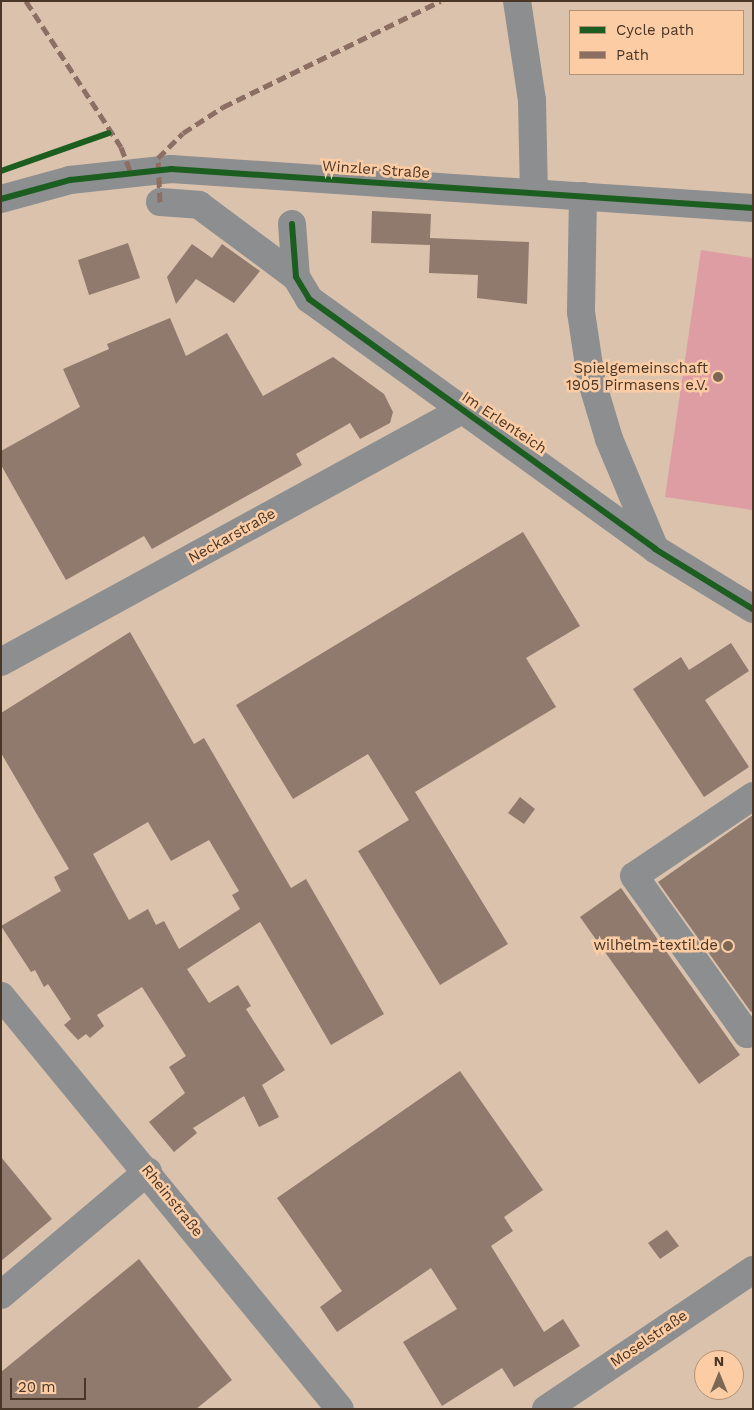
<!DOCTYPE html>
<meta charset="utf-8">
<style>
body{margin:0}
#map{position:relative;width:754px;height:1410px;overflow:hidden;background:#dbc2ad;font-family:"Work Sans",sans-serif}
div>[style]{position:absolute}
[style*='--x']{left:calc(var(--x)*1px);top:calc(var(--y)*1px);width:calc(var(--w)*1px);rotate:calc(var(--a)*1deg)}
.green>*{inset:0;background:#de9ca3}
.building>*{inset:0;background:#8f7a6d}
.minor>*{height:28px;margin:-14px;padding:0 14px;transform-origin:14px;border-radius:14px;background:#8c8e8f}
.quiet>*{height:5px;margin-top:-2.5px;transform-origin:0;background:repeating-linear-gradient(90deg,#8d6e63 0 10px,transparent 0 15px)}
.cycleway>*{height:6px;margin:-3px;padding:0 3px;transform-origin:3px;border-radius:3px;background:#1b5e20}
.dots>*{width:14px;height:14px;translate:-50% -50%;box-sizing:border-box;border:2px solid #fccda5;border-radius:50%}
span{translate:-50% -50%;white-space:nowrap;text-align:center;line-height:1.15;-webkit-text-stroke:5px #fccda5;paint-order:stroke}
.street-label{font-size:15px;color:#493626}
.poi-label{font-size:15px;color:#493626}
.right{translate:-100% -50%;text-align:right}
.frame{position:absolute;inset:0;border:2px solid #493626;pointer-events:none}
.legend{position:absolute;left:569px;top:10px;width:175px;height:65px;box-sizing:border-box;background:#fccda5;border:1px solid #b49172;margin:0;padding:6px 9px;list-style:none;font-size:15px;color:#493626}
.legend li{display:flex;align-items:center;gap:10px;height:25px}
.legend b{width:25px;border:1px solid #b49172}
.north{position:absolute;left:694px;top:1350px;width:50px;height:50px;box-sizing:border-box;background:#fccda5;border:1px solid #b49172;border-radius:50%;rotate:0deg;font-size:14px;font-weight:700;line-height:20px;text-align:center;color:#493626}
.north::after{content:'';display:block;margin:auto;width:18px;height:22px;background:#7c6755;clip-path:polygon(50% 0,100% 100%,50% 72%,0 100%)}
.scale{position:absolute;left:10px;top:1378px;width:76px;height:22px;box-sizing:border-box;border:2px solid #493626;border-top:0;padding-left:6px;font-size:15px;line-height:18px;white-space:nowrap;color:#493626;-webkit-text-stroke:4px #fccda5;paint-order:stroke}
</style>
<div id="map">
<div class="green">
<div style="clip-path:polygon(701px 250px,753px 258px,753px 510px,665px 497px)"></div>
</div>
<div class="building">
<div style="clip-path:polygon(372px 211px,431px 214px,430px 238px,529px 242px,527px 304px,477px 298px,478px 275px,429px 273px,430px 245px,371px 243px)"></div>
<div style="clip-path:polygon(128px 243px,140px 278px,89px 295px,78px 260px)"></div>
<div style="clip-path:polygon(192px 244px,212px 258px,222px 244px,260px 271px,234px 303px,196px 279px,176px 304px,167px 277px)"></div>
<div style="clip-path:polygon(170px 318px,186px 356px,227px 333px,263px 396px,333px 357px,384px 394px,393px 412px,390px 423px,360px 439px,350px 423px,296px 454px,302px 465px,152px 549px,144px 536px,66px 580px,1px 465px,1px 451px,80px 407px,63px 369px,109px 349px,107px 344px)"></div>
<div style="clip-path:polygon(523px 532px,580px 626px,526px 658px,556px 707px,415px 792px,508px 944px,440px 985px,358px 851px,409px 820px,368px 754px,293px 799px,236px 705px)"></div>
<div style="clip-path:polygon(evenodd,130px 632px,194px 744px,204px 738px,291px 888px,306px 879px,384px 1014px,331px 1045px,260px 922px,187px 969px,209px 1003px,238px 985px,251px 1006px,246px 1009px,285px 1070px,262px 1085px,279px 1117px,259px 1127px,244px 1096px,193px 1128px,197px 1133px,174px 1152px,149px 1122px,185px 1093px,169px 1067px,186px 1056px,142px 987px,97px 1015px,104px 1026px,90px 1038px,86px 1034px,78px 1040px,64px 1025px,71px 1019px,48px 984px,44px 987px,35px 970px,31px 972px,1px 926px,61px 891px,54px 877px,69px 869px,1px 753px,1px 713px,130px 632px,148px 822px,171px 861px,209px 840px,239px 891px,232px 895px,240px 909px,179px 949px,164px 921px,156px 925px,148px 909px,129px 920px,93px 854px,148px 822px)"></div>
<div style="clip-path:polygon(731px 643px,749px 671px,705px 700px,749px 767px,704px 797px,633px 689px,681px 657px,689px 670px)"></div>
<div style="clip-path:polygon(520px 797px,535px 809px,524px 824px,508px 813px)"></div>
<div style="clip-path:polygon(753px 815px,753px 1011px,751px 1012px,658px 882px)"></div>
<div style="clip-path:polygon(621px 888px,740px 1055px,699px 1084px,580px 917px)"></div>
<div style="clip-path:polygon(460px 1071px,543px 1190px,504px 1217px,513px 1231px,491px 1246px,544px 1332px,563px 1319px,580px 1346px,514px 1387px,502px 1368px,442px 1406px,403px 1342px,457px 1309px,431px 1268px,337px 1332px,320px 1307px,342px 1291px,277px 1198px)"></div>
<div style="clip-path:polygon(1px 1157px,52px 1219px,1px 1261px)"></div>
<div style="clip-path:polygon(667px 1230px,679px 1246px,660px 1259px,648px 1243px)"></div>
<div style="clip-path:polygon(139px 1259px,232px 1380px,196px 1409px,1px 1409px,1px 1372px)"></div>
</div>
<div class="minor">
<div style="--x:517;--y:1;--w:100;--a:81.4"></div>
<div style="--x:532;--y:100;--w:93;--a:88.8"></div>
<div style="--x:583;--y:196;--w:116;--a:91"></div>
<div style="--x:581;--y:312;--w:68;--a:81.5"></div>
<div style="--x:591;--y:379;--w:63;--a:73.3"></div>
<div style="--x:609;--y:439;--w:119;--a:67.3"></div>
<div style="--x:1;--y:199;--w:72;--a:-15.4"></div>
<div style="--x:70;--y:180;--w:102;--a:-6.2"></div>
<div style="--x:171;--y:169;--w:583;--a:3.83"></div>
<div style="--x:160;--y:202;--w:39;--a:4"></div>
<div style="--x:199;--y:205;--w:121;--a:36.6"></div>
<div style="--x:292;--y:224;--w:53;--a:85.7"></div>
<div style="--x:296;--y:277;--w:26;--a:59"></div>
<div style="--x:309;--y:299;--w:427;--a:35.8"></div>
<div style="--x:655;--y:549;--w:115;--a:31.5"></div>
<div style="--x:1;--y:662;--w:525;--a:-28.66"></div>
<div style="--x:753;--y:796;--w:143;--a:146.1"></div>
<div style="--x:634;--y:876;--w:194;--a:54.4"></div>
<div style="--x:747;--y:1034;--w:7;--a:-34"></div>
<div style="--x:1;--y:996;--w:534;--a:50.62"></div>
<div style="--x:1;--y:1295;--w:192;--a:-40.1"></div>
<div style="--x:546;--y:1409;--w:249;--a:-33.9"></div>
</div>
<div class="quiet">
<div style="--x:26;--y:1;--w:174;--a:56.9"></div>
<div style="--x:121;--y:147;--w:26;--a:69"></div>
<div style="--x:160;--y:202;--w:44;--a:-92.6"></div>
<div style="--x:158;--y:158;--w:35;--a:-45"></div>
<div style="--x:183;--y:133;--w:48;--a:-33"></div>
<div style="--x:223;--y:107;--w:242;--a:-26"></div>
</div>
<div class="cycleway">
<div style="--x:1;--y:171;--w:114;--a:-19.4"></div>
<div style="--x:1;--y:199;--w:72;--a:-15.4"></div>
<div style="--x:70;--y:180;--w:102;--a:-6.2"></div>
<div style="--x:171;--y:169;--w:583;--a:3.83"></div>
<div style="--x:292;--y:224;--w:53;--a:85.7"></div>
<div style="--x:296;--y:277;--w:26;--a:59"></div>
<div style="--x:309;--y:299;--w:427;--a:35.8"></div>
<div style="--x:655;--y:549;--w:115;--a:31.5"></div>
</div>
<div class="dots">
<div style="left:718px;top:377px;background:#7c6755"></div>
<div style="left:728px;top:946px;background:#7c6755"></div>
</div>
<div class="street-label">
<span style="left:376px;top:170px;rotate:4deg">Winzler Straße</span>
<span style="left:504px;top:423px;rotate:34deg">Im Erlenteich</span>
<span style="left:232px;top:536px;rotate:-29deg">Neckarstraße</span>
<span style="left:172px;top:1201px;rotate:51deg">Rheinstraße</span>
<span style="left:649px;top:1339px;rotate:-34deg">Moselstraße</span>
</div>
<div class="poi-label">
<span class="right" style="left:708px;top:377px">Spielgemeinschaft<br>1905 Pirmasens e.V.</span>
<span class="right" style="left:718px;top:946px">wilhelm-textil.de</span>
</div>
<div class="frame"></div>
<ul class="legend">
<li><b style="height:6px;background:#1b5e20"></b>Cycle path</li>
<li><b style="height:6px;background:#8d6e63"></b>Path</li>
</ul>
<div class="north">N</div>
<div class="scale">20 m</div>
</div>
